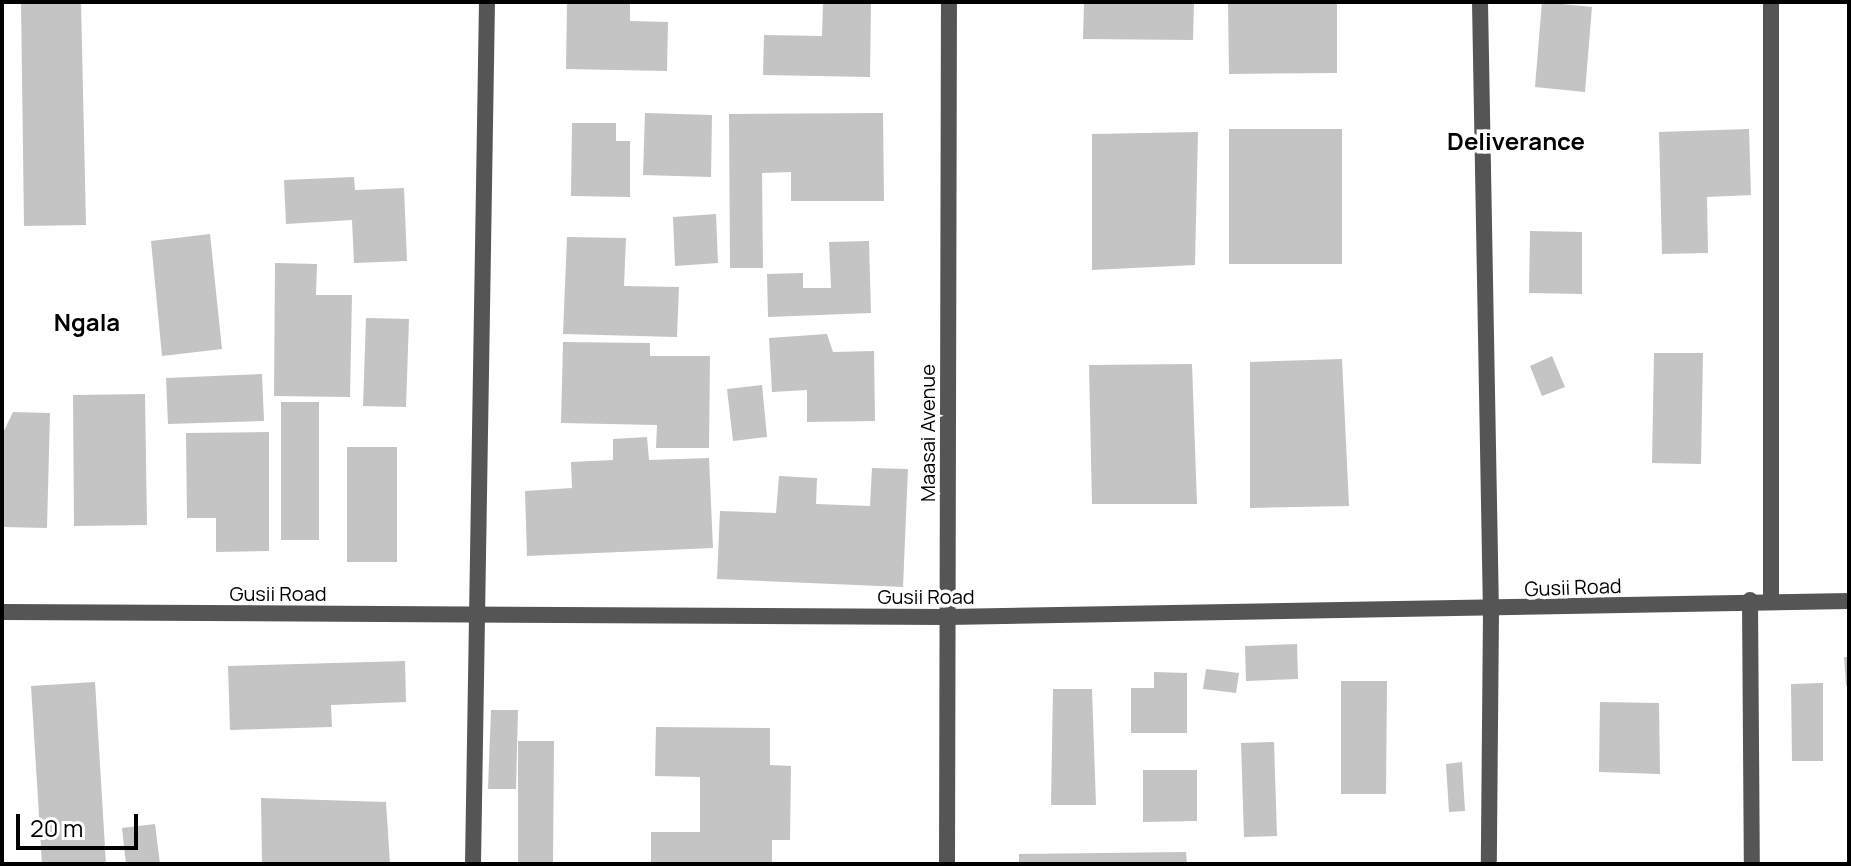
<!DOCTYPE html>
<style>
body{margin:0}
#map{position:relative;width:1851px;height:866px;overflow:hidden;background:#fff;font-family:Manrope,sans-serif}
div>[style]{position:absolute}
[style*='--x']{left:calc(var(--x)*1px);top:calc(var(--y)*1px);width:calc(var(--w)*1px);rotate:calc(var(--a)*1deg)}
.building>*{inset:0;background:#c4c4c4}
.minor>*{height:16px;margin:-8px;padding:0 8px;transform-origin:8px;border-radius:8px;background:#555}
span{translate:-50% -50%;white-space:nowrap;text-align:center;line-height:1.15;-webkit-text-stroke:7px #fff;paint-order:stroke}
.street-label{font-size:20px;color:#000}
.quarter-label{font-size:24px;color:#000;font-weight:700}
.frame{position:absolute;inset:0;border:4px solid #000;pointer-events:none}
.scale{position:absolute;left:16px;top:814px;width:122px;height:36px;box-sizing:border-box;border:4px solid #000;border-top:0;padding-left:10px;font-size:24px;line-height:28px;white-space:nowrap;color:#000;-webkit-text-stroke:6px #fff;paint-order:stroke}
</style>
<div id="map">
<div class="building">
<div style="clip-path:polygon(21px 2px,81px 2px,86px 225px,24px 226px)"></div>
<div style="clip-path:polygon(567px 2px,630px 2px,630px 21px,668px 22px,667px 71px,566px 69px)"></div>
<div style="clip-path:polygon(823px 2px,871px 2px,870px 77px,763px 75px,764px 35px,822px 36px)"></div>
<div style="clip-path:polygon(1084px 2px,1194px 2px,1193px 40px,1083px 39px)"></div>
<div style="clip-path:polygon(1228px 2px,1337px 2px,1337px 73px,1229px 74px)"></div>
<div style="clip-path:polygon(1542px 2px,1592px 7px,1585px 92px,1535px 87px)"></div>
<div style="clip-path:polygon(645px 113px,712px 115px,711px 177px,643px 175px)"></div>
<div style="clip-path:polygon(883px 113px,884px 201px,791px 201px,791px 172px,762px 173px,763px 268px,730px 268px,729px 114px)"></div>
<div style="clip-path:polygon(572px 123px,616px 123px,616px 141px,630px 141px,630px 197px,571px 196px)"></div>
<div style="clip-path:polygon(1229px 129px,1342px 129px,1342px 264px,1229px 264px)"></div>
<div style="clip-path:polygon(1749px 129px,1751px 195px,1707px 197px,1708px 253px,1662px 254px,1659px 132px)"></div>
<div style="clip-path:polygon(1198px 132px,1195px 265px,1092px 270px,1092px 134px)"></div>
<div style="clip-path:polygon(354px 177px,355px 190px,404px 188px,407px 261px,354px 263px,352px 220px,286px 224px,284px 180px)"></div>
<div style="clip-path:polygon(716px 214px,718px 263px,675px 266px,673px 217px)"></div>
<div style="clip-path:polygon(1530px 231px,1582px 232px,1582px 294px,1529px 293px)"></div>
<div style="clip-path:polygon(210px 234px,222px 349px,162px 356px,151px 241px)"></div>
<div style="clip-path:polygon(567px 237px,626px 238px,624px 286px,679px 287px,677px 337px,563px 334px)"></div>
<div style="clip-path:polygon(869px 241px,871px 313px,768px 317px,767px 274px,803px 273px,803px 288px,831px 288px,829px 242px)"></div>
<div style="clip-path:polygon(275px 263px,317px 264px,316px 295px,352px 295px,350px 397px,274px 396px)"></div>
<div style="clip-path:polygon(366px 318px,409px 319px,406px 407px,363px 406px)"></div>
<div style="clip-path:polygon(827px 334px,833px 352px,874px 351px,875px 421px,807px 422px,807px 390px,772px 392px,769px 338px)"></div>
<div style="clip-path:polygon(563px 342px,650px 343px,650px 356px,710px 356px,709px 448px,656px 448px,657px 425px,561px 423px)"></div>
<div style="clip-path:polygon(1654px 353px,1703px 353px,1701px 464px,1652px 463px)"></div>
<div style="clip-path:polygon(1552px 356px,1565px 387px,1542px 396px,1530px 366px)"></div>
<div style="clip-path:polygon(1342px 359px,1349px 506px,1250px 508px,1250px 362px)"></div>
<div style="clip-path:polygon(1192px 364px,1197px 504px,1092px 504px,1089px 365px)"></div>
<div style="clip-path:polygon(262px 374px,264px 421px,168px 424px,166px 378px)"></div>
<div style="clip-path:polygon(762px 385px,767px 437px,733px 441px,727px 389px)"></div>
<div style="clip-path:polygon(145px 394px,147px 525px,74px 526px,73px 395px)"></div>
<div style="clip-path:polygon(281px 402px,319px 402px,319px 540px,281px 540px)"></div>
<div style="clip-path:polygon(13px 412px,50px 413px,47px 528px,2px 527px,2px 435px)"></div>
<div style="clip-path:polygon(269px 432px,269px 551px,216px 552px,216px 518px,187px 518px,186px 433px)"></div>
<div style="clip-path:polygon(647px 437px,649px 460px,709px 458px,713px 548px,527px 556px,525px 491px,572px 488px,571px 462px,613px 460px,613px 439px)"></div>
<div style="clip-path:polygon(347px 447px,397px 447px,397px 562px,347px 562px)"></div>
<div style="clip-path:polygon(872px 468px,908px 469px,903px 587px,717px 579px,720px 511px,776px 513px,779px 476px,817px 478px,816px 504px,870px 506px)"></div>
<div style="clip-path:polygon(1297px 644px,1298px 679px,1246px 681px,1245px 646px)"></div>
<div style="clip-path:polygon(1844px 657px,1849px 657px,1849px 686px,1846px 686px)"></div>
<div style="clip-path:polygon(405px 661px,406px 702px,331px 705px,332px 727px,230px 730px,228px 666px)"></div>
<div style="clip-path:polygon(1206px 669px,1239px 673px,1236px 693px,1203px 689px)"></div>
<div style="clip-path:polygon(1154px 672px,1187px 673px,1187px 733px,1131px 733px,1131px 688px,1154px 688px)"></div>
<div style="clip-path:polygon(1341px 681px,1387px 681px,1386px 794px,1341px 794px)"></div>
<div style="clip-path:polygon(95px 682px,106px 864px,42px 864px,31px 686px)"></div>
<div style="clip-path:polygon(1823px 683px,1823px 761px,1792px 761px,1791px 684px)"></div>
<div style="clip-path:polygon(1053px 689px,1092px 689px,1096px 805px,1051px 805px)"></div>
<div style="clip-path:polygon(1600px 702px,1659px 703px,1660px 774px,1599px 772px)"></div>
<div style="clip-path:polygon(491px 710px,518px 710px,516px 789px,488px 789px)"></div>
<div style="clip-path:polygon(656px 727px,770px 728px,770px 765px,791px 766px,790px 840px,772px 840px,772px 864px,651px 864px,651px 832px,700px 832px,700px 777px,655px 776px)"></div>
<div style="clip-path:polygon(518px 741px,554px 741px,553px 864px,518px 864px)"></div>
<div style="clip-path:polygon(1274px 742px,1277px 836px,1244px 837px,1241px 743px)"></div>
<div style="clip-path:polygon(1462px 762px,1465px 811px,1449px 812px,1446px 764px)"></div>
<div style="clip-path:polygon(1143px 770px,1197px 770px,1197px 821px,1143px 822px)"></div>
<div style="clip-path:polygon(261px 798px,386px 802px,390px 864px,262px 864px)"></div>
<div style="clip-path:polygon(155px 824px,160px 864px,126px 864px,122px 828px)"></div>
<div style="clip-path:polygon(1186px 852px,1187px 864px,1019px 864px,1019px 854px)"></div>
</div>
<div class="minor">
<div style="--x:1480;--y:2;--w:609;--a:88.97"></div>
<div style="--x:1491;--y:611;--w:253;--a:90.5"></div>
<div style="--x:1750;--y:600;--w:264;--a:89.6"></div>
<div style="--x:1771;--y:600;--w:598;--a:-90"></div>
<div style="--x:2;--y:612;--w:945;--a:0.3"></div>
<div style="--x:947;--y:617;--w:902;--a:-1.02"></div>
<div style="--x:473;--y:864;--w:862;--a:-89.07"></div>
<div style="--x:947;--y:864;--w:862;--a:-89.87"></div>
</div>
<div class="street-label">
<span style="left:927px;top:433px;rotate:-90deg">Maasai Avenue</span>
<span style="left:1573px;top:587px;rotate:-2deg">Gusii Road</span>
<span style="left:278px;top:593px">Gusii Road</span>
<span style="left:926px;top:596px">Gusii Road</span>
</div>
<div class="quarter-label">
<span style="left:1516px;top:141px">Deliverance</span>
<span style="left:87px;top:322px">Ngala</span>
</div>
<div class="frame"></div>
<div class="scale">20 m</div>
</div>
